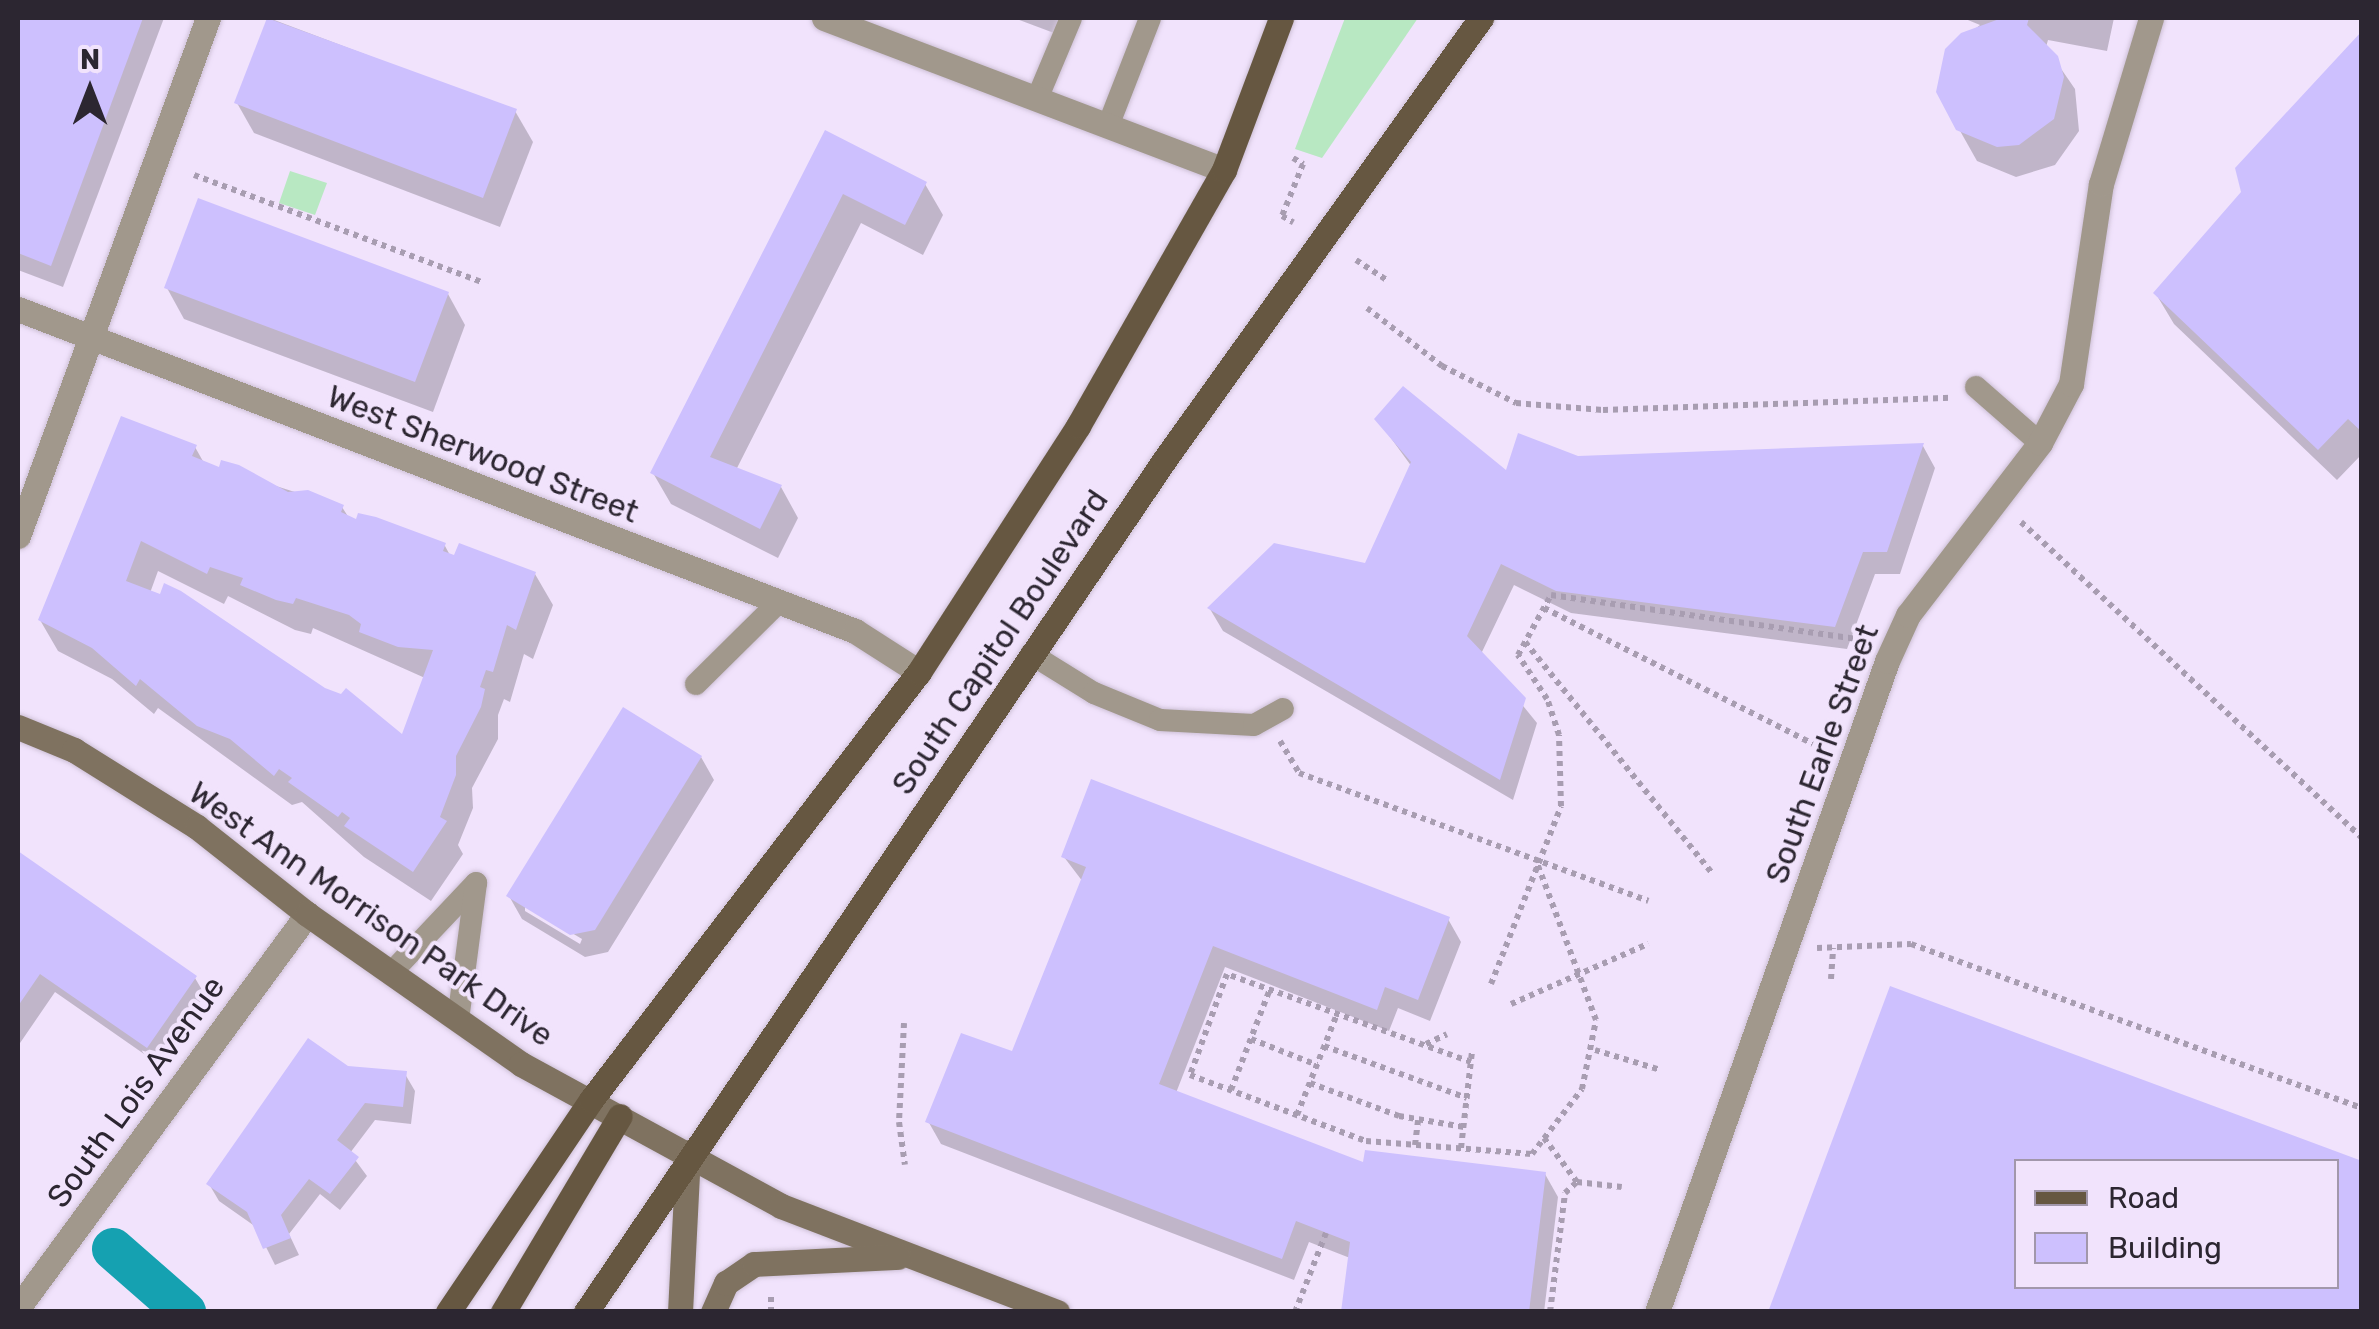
<!DOCTYPE html>
<style>
body{margin:0}
#map{position:relative;width:2379px;height:1329px;overflow:hidden;background:#f1e3fc;font-family:Rubik,sans-serif}
div>[style]{position:absolute}
[style*='--x']{left:calc(var(--x)*1px);top:calc(var(--y)*1px);width:calc(var(--w)*1px);rotate:calc(var(--a)*1deg)}
.green>*{inset:0;background:#b8e8c2}
.shadow>*{inset:0;background:#0003}
.canal>*{height:42px;margin:-21px;padding:0 21px;transform-origin:21px;border-radius:21px;background:#15a1b1}
.building>*{inset:0;background:#cdc0fe}
.path>*{height:6px;margin-top:-3px;transform-origin:0;background:repeating-linear-gradient(90deg,#a89db1 0 5px,transparent 0 10px)}
.roads{filter:drop-shadow(0 0 2px #cec1d7) drop-shadow(0 0 2px #cec1d7)}
.lane>*{height:22px;margin:-11px;padding:0 11px;transform-origin:11px;border-radius:11px;background:#a1988c}
.street>*{height:25px;margin:-12.5px;padding:0 12.5px;transform-origin:12.5px;border-radius:12.5px;background:#a1988c}
.secondary>*{height:25px;margin:-12.5px;padding:0 12.5px;transform-origin:12.5px;border-radius:12.5px;background:#7f7260}
.primary>*{height:25px;margin:-12.5px;padding:0 12.5px;transform-origin:12.5px;border-radius:12.5px;background:#665741}
span{translate:-50% -50%;white-space:nowrap;text-align:center;line-height:1.15;-webkit-text-stroke:8px #f1e3fc;paint-order:stroke}
.street-label{font-size:32px;color:#2c2631}
.frame{position:absolute;inset:0;border:20px solid #2c2631;pointer-events:none}
.legend{position:absolute;left:2014px;top:1159px;width:325px;height:130px;box-sizing:border-box;background:#f1e3fc;border:2px solid #a297ab;margin:0;padding:12px 18px;list-style:none;font-size:30px;color:#2c2631}
.legend li{display:flex;align-items:center;gap:20px;height:50px}
.legend b{width:50px;border:2px solid #a297ab}
.north{position:absolute;left:40px;top:40px;width:100px;height:100px;-webkit-text-stroke:8px #f1e3fc;paint-order:stroke;rotate:0deg;font-size:28px;font-weight:700;line-height:40px;text-align:center;color:#2c2631}
.north::after{content:'';display:block;margin:auto;width:35px;height:45px;background:#2c2631;clip-path:polygon(50% 0,100% 100%,50% 72%,0 100%)}
</style>
<div id="map">
<div class="green">
<div style="clip-path:polygon(1345px 18px,1418px 18px,1322px 158px,1295px 149px)"></div>
<div style="clip-path:polygon(290px 171px,327px 183px,315px 215px,279px 203px)"></div>
</div>
<div class="shadow">
<div style="clip-path:polygon(18px 18px,164px 18px,63px 287px,18px 270px)"></div>
<div style="clip-path:polygon(269px 18px,515px 111px,533px 142px,500px 227px,254px 133px,237px 103px)"></div>
<div style="clip-path:polygon(1014px 18px,1078px 18px,1070px 39px)"></div>
<div style="clip-path:polygon(1963px 18px,2114px 18px,2107px 51px,2048px 40px,2046px 47px,2075px 89px,2079px 131px,2055px 165px,2016px 177px,1977px 161px,1959px 129px,1948px 50px,1980px 25px)"></div>
<div style="clip-path:polygon(2362px 35px,2362px 454px,2337px 480px,2174px 324px,2156px 294px,2244px 192px)"></div>
<div style="clip-path:polygon(826px 134px,925px 184px,943px 215px,923px 255px,861px 223px,735px 472px,781px 487px,798px 518px,778px 558px,671px 504px,653px 473px)"></div>
<div style="clip-path:polygon(167px 288px,448px 294px,465px 325px,433px 412px,184px 319px)"></div>
<div style="clip-path:polygon(1377px 419px,1507px 474px,1577px 459px,1923px 446px,1935px 468px,1900px 574px,1875px 574px,1847px 649px,1571px 613px,1514px 585px,1481px 654px,1537px 723px,1513px 800px,1223px 631px,1210px 609px,1367px 566px,1412px 467px)"></div>
<div style="clip-path:polygon(evenodd,195px 447px,204px 463px,342px 507px,349px 518px,445px 546px,451px 557px,535px 574px,553px 605px,533px 659px,524px 654px,510px 702px,504px 699px,498px 715px,498px 739px,472px 788px,473px 808px,458px 845px,463px 854px,431px 901px,364px 857px,302px 802px,292px 805px,158px 708px,154px 714px,112px 679px,58px 651px,40px 620px,195px 447px,158px 571px,224px 604px,228px 596px,295px 630px,311px 634px,313px 628px,425px 678px,403px 738px,150px 593px,158px 571px)"></div>
<div style="clip-path:polygon(evenodd,701px 757px,714px 780px,608px 952px,585px 957px,522px 919px,509px 896px,701px 757px,525px 905px,582px 939px,580px 944px,525px 911px,525px 905px)"></div>
<div style="clip-path:polygon(18px 854px,195px 978px,205px 995px,157px 1063px,55px 992px,18px 1046px)"></div>
<div style="clip-path:polygon(1064px 857px,1448px 919px,1461px 942px,1430px 1021px,1398px 1008px,1389px 1031px,1225px 967px,1176px 1093px,1366px 1166px,1545px 1174px,1558px 1197px,1544px 1312px,1344px 1312px,1350px 1258px,1309px 1242px,1294px 1280px,941px 1144px,928px 1121px,1014px 1054px,1083px 882px)"></div>
<div style="clip-path:polygon(evenodd,1891px 989px,2362px 1164px,2362px 1312px,1771px 1312px,1891px 989px,2016px 1162px,2336px 1162px,2336px 1286px,2016px 1286px,2016px 1162px)"></div>
<div style="clip-path:polygon(348px 1068px,405px 1074px,415px 1091px,411px 1124px,375px 1120px,350px 1153px,367px 1176px,340px 1210px,320px 1194px,289px 1234px,299px 1255px,275px 1265px,256px 1227px,219px 1201px,209px 1184px)"></div>
</div>
<div class="canal">
<div style="--x:113;--y:1249;--w:96;--a:41.2"></div>
</div>
<div class="building">
<div style="clip-path:polygon(18px 18px,143px 18px,51px 266px,18px 253px)"></div>
<div style="clip-path:polygon(267px 18px,517px 109px,483px 198px,234px 103px)"></div>
<div style="clip-path:polygon(2002px 18px,2029px 18px,2027px 25px,2058px 56px,2064px 77px,2054px 119px,2019px 145px,1997px 147px,1956px 130px,1936px 92px,1945px 49px,1961px 33px)"></div>
<div style="clip-path:polygon(2362px 31px,2362px 432px,2348px 419px,2318px 450px,2153px 293px,2241px 192px,2235px 168px)"></div>
<div style="clip-path:polygon(825px 130px,927px 182px,905px 225px,843px 194px,710px 457px,782px 485px,760px 529px,650px 473px)"></div>
<div style="clip-path:polygon(198px 198px,449px 292px,415px 382px,164px 288px)"></div>
<div style="clip-path:polygon(1403px 386px,1506px 470px,1518px 433px,1578px 456px,1924px 443px,1887px 552px,1863px 552px,1835px 627px,1556px 591px,1501px 564px,1467px 636px,1526px 698px,1500px 780px,1207px 608px,1274px 543px,1365px 563px,1411px 462px,1374px 419px)"></div>
<div style="clip-path:polygon(evenodd,121px 416px,197px 445px,192px 456px,219px 467px,221px 460px,239px 465px,288px 492px,308px 490px,344px 505px,341px 512px,356px 519px,358px 513px,376px 517px,446px 543px,443px 551px,454px 555px,459px 543px,536px 572px,516px 630px,507px 625px,493px 672px,486px 670px,480px 687px,485px 689px,481px 707px,456px 756px,456px 775px,440px 817px,447px 821px,413px 872px,344px 826px,350px 818px,342px 812px,338px 817px,288px 782px,292px 778px,279px 769px,274px 776px,230px 739px,197px 726px,140px 679px,136px 686px,92px 648px,38px 620px,121px 416px,141px 541px,207px 574px,210px 567px,243px 578px,240px 585px,276px 600px,293px 604px,296px 598px,349px 615px,361px 624px,359px 632px,398px 647px,433px 650px,402px 734px,346px 688px,341px 694px,325px 688px,181px 591px,164px 583px,160px 594px,126px 581px,141px 541px)"></div>
<div style="clip-path:polygon(623px 707px,702px 756px,595px 930px,570px 935px,506px 896px)"></div>
<div style="clip-path:polygon(1091px 779px,1450px 917px,1418px 1000px,1385px 987px,1377px 1010px,1213px 946px,1159px 1084px,1363px 1162px,1365px 1150px,1546px 1172px,1529px 1312px,1341px 1312px,1350px 1242px,1296px 1221px,1282px 1259px,925px 1122px,961px 1033px,1012px 1051px,1086px 867px,1061px 857px)"></div>
<div style="clip-path:polygon(18px 851px,197px 976px,147px 1048px,40px 974px,18px 1006px)"></div>
<div style="clip-path:polygon(evenodd,1890px 986px,2362px 1161px,2362px 1312px,1768px 1312px,1890px 986px,2016px 1162px,2336px 1162px,2336px 1286px,2016px 1286px,2016px 1162px)"></div>
<div style="clip-path:polygon(308px 1038px,348px 1066px,407px 1071px,403px 1107px,365px 1103px,337px 1140px,359px 1157px,330px 1194px,309px 1179px,281px 1215px,291px 1238px,263px 1249px,247px 1212px,206px 1184px)"></div>
</div>
<div class="path">
<div style="--x:1293;--y:158;--w:12;--a:31"></div>
<div style="--x:1303;--y:164;--w:56;--a:112"></div>
<div style="--x:1282;--y:216;--w:13;--a:29"></div>
<div style="--x:194;--y:175;--w:309;--a:20.4"></div>
<div style="--x:1356;--y:260;--w:37;--a:33"></div>
<div style="--x:1367;--y:308;--w:95;--a:37.7"></div>
<div style="--x:1442;--y:366;--w:83;--a:26.6"></div>
<div style="--x:1516;--y:403;--w:87;--a:4.6"></div>
<div style="--x:1603;--y:410;--w:348;--a:-2"></div>
<div style="--x:2021;--y:522;--w:465;--a:42.8"></div>
<div style="--x:1544;--y:608;--w:301;--a:26.8"></div>
<div style="--x:1525;--y:642;--w:296;--a:51"></div>
<div style="--x:1280;--y:741;--w:37;--a:59"></div>
<div style="--x:1299;--y:773;--w:372;--a:20.1"></div>
<div style="--x:1817;--y:948;--w:94;--a:-2.4"></div>
<div style="--x:1911;--y:944;--w:480;--a:20"></div>
<div style="--x:1831;--y:979;--w:31;--a:-86"></div>
<div style="--x:1491;--y:984;--w:191;--a:-68.5"></div>
<div style="--x:1561;--y:806;--w:71;--a:-91.6"></div>
<div style="--x:1559;--y:735;--w:38;--a:-108"></div>
<div style="--x:1547;--y:699;--w:53;--a:-123.4"></div>
<div style="--x:1518;--y:655;--w:68;--a:-61.2"></div>
<div style="--x:1551;--y:595;--w:309;--a:8.2"></div>
<div style="--x:1511;--y:1004;--w:150;--a:-23.7"></div>
<div style="--x:904;--y:1023;--w:99;--a:92.9"></div>
<div style="--x:899;--y:1122;--w:43;--a:82.1"></div>
<div style="--x:1251;--y:1039;--w:71;--a:21.5"></div>
<div style="--x:1426;--y:1044;--w:23;--a:-25"></div>
<div style="--x:1324;--y:1046;--w:152;--a:20"></div>
<div style="--x:1595;--y:1050;--w:69;--a:16.9"></div>
<div style="--x:1471;--y:1062;--w:259;--a:-160.2"></div>
<div style="--x:1227;--y:974;--w:108;--a:110.1"></div>
<div style="--x:1190;--y:1075;--w:188;--a:20.6"></div>
<div style="--x:1366;--y:1141;--w:167;--a:4.5"></div>
<div style="--x:1532;--y:1154;--w:82;--a:-52.4"></div>
<div style="--x:1582;--y:1089;--w:70;--a:-78.5"></div>
<div style="--x:1596;--y:1020;--w:171;--a:-110.6"></div>
<div style="--x:1310;--y:1083;--w:95;--a:20.3"></div>
<div style="--x:1399;--y:1116;--w:66;--a:9.6"></div>
<div style="--x:1231;--y:1090;--w:108;--a:-68.9"></div>
<div style="--x:1297;--y:1115;--w:109;--a:-68.4"></div>
<div style="--x:1544;--y:1138;--w:55;--a:53.1"></div>
<div style="--x:1415;--y:1145;--w:25;--a:-83"></div>
<div style="--x:1461;--y:1148;--w:97;--a:-83.5"></div>
<div style="--x:1577;--y:1182;--w:45;--a:6.3"></div>
<div style="--x:771;--y:1312;--w:20;--a:-90"></div>
<div style="--x:1295;--y:1312;--w:85;--a:-68.6"></div>
<div style="--x:1550;--y:1312;--w:120;--a:-82.8"></div>
<div style="--x:1565;--y:1193;--w:16;--a:-43"></div>
</div>
<div class="roads">
<div class="lane">
<div style="--x:1037;--y:99;--w:88;--a:-67.2"></div>
<div style="--x:1108;--y:126;--w:116;--a:-68.7"></div>
<div style="--x:1976;--y:387;--w:85;--a:41.2"></div>
<div style="--x:1031;--y:654;--w:74;--a:31.8"></div>
<div style="--x:1094;--y:693;--w:71;--a:22.2"></div>
<div style="--x:1160;--y:720;--w:94;--a:3"></div>
<div style="--x:1254;--y:725;--w:33;--a:-29"></div>
<div style="--x:696;--y:684;--w:117;--a:-44.7"></div>
<div style="--x:391;--y:973;--w:124;--a:-46.6"></div>
<div style="--x:458;--y:1020;--w:138;--a:-82.5"></div>
</div>
<div class="street">
<div style="--x:824;--y:18;--w:428;--a:20.8"></div>
<div style="--x:18;--y:309;--w:897;--a:21.04"></div>
<div style="--x:855;--y:631;--w:76;--a:32.6"></div>
<div style="--x:18;--y:536;--w:552;--a:-69.86"></div>
<div style="--x:18;--y:1308;--w:489;--a:-53.7"></div>
<div style="--x:1657;--y:1312;--w:690;--a:-70.54"></div>
<div style="--x:1887;--y:661;--w:51;--a:-65.5"></div>
<div style="--x:1908;--y:615;--w:217;--a:-52.5"></div>
<div style="--x:2040;--y:443;--w:67;--a:-62.3"></div>
<div style="--x:2071;--y:384;--w:202;--a:-81.5"></div>
<div style="--x:2101;--y:184;--w:173;--a:-73.2"></div>
</div>
<div class="secondary">
<div style="--x:18;--y:727;--w:61;--a:22.3"></div>
<div style="--x:74;--y:750;--w:145;--a:32"></div>
<div style="--x:197;--y:827;--w:140;--a:38.3"></div>
<div style="--x:307;--y:914;--w:261;--a:35"></div>
<div style="--x:521;--y:1064;--w:296;--a:28.6"></div>
<div style="--x:781;--y:1206;--w:296;--a:21"></div>
<div style="--x:680;--y:1312;--w:160;--a:-87.1"></div>
<div style="--x:713;--y:1312;--w:32;--a:-66"></div>
<div style="--x:726;--y:1283;--w:34;--a:-34"></div>
<div style="--x:754;--y:1264;--w:144;--a:-2.8"></div>
</div>
<div class="primary">
<div style="--x:448;--y:1312;--w:256;--a:-56"></div>
<div style="--x:591;--y:1100;--w:539;--a:-52.54"></div>
<div style="--x:919;--y:672;--w:293;--a:-57.1"></div>
<div style="--x:1078;--y:426;--w:295;--a:-60.3"></div>
<div style="--x:1224;--y:170;--w:162;--a:-69.4"></div>
<div style="--x:503;--y:1312;--w:228;--a:-59.2"></div>
<div style="--x:586;--y:1312;--w:1031;--a:-55.83"></div>
<div style="--x:1165;--y:459;--w:543;--a:-54.38"></div>
</div>
</div>
<div class="street-label">
<span style="left:483px;top:454px;rotate:21deg">West Sherwood Street</span>
<span style="left:1000px;top:642px;rotate:-56deg">South Capitol Boulevard</span>
<span style="left:1822px;top:754px;rotate:-70deg">South Earle Street</span>
<span style="left:371px;top:914px;rotate:35deg">West Ann Morrison Park Drive</span>
<span style="left:136px;top:1092px;rotate:-54deg">South Lois Avenue</span>
</div>
<div class="frame"></div>
<ul class="legend">
<li><b style="height:12px;background:#665741"></b>Road</li>
<li><b style="height:28px;background:#cdc0fe"></b>Building</li>
</ul>
<div class="north">N</div>
</div>
